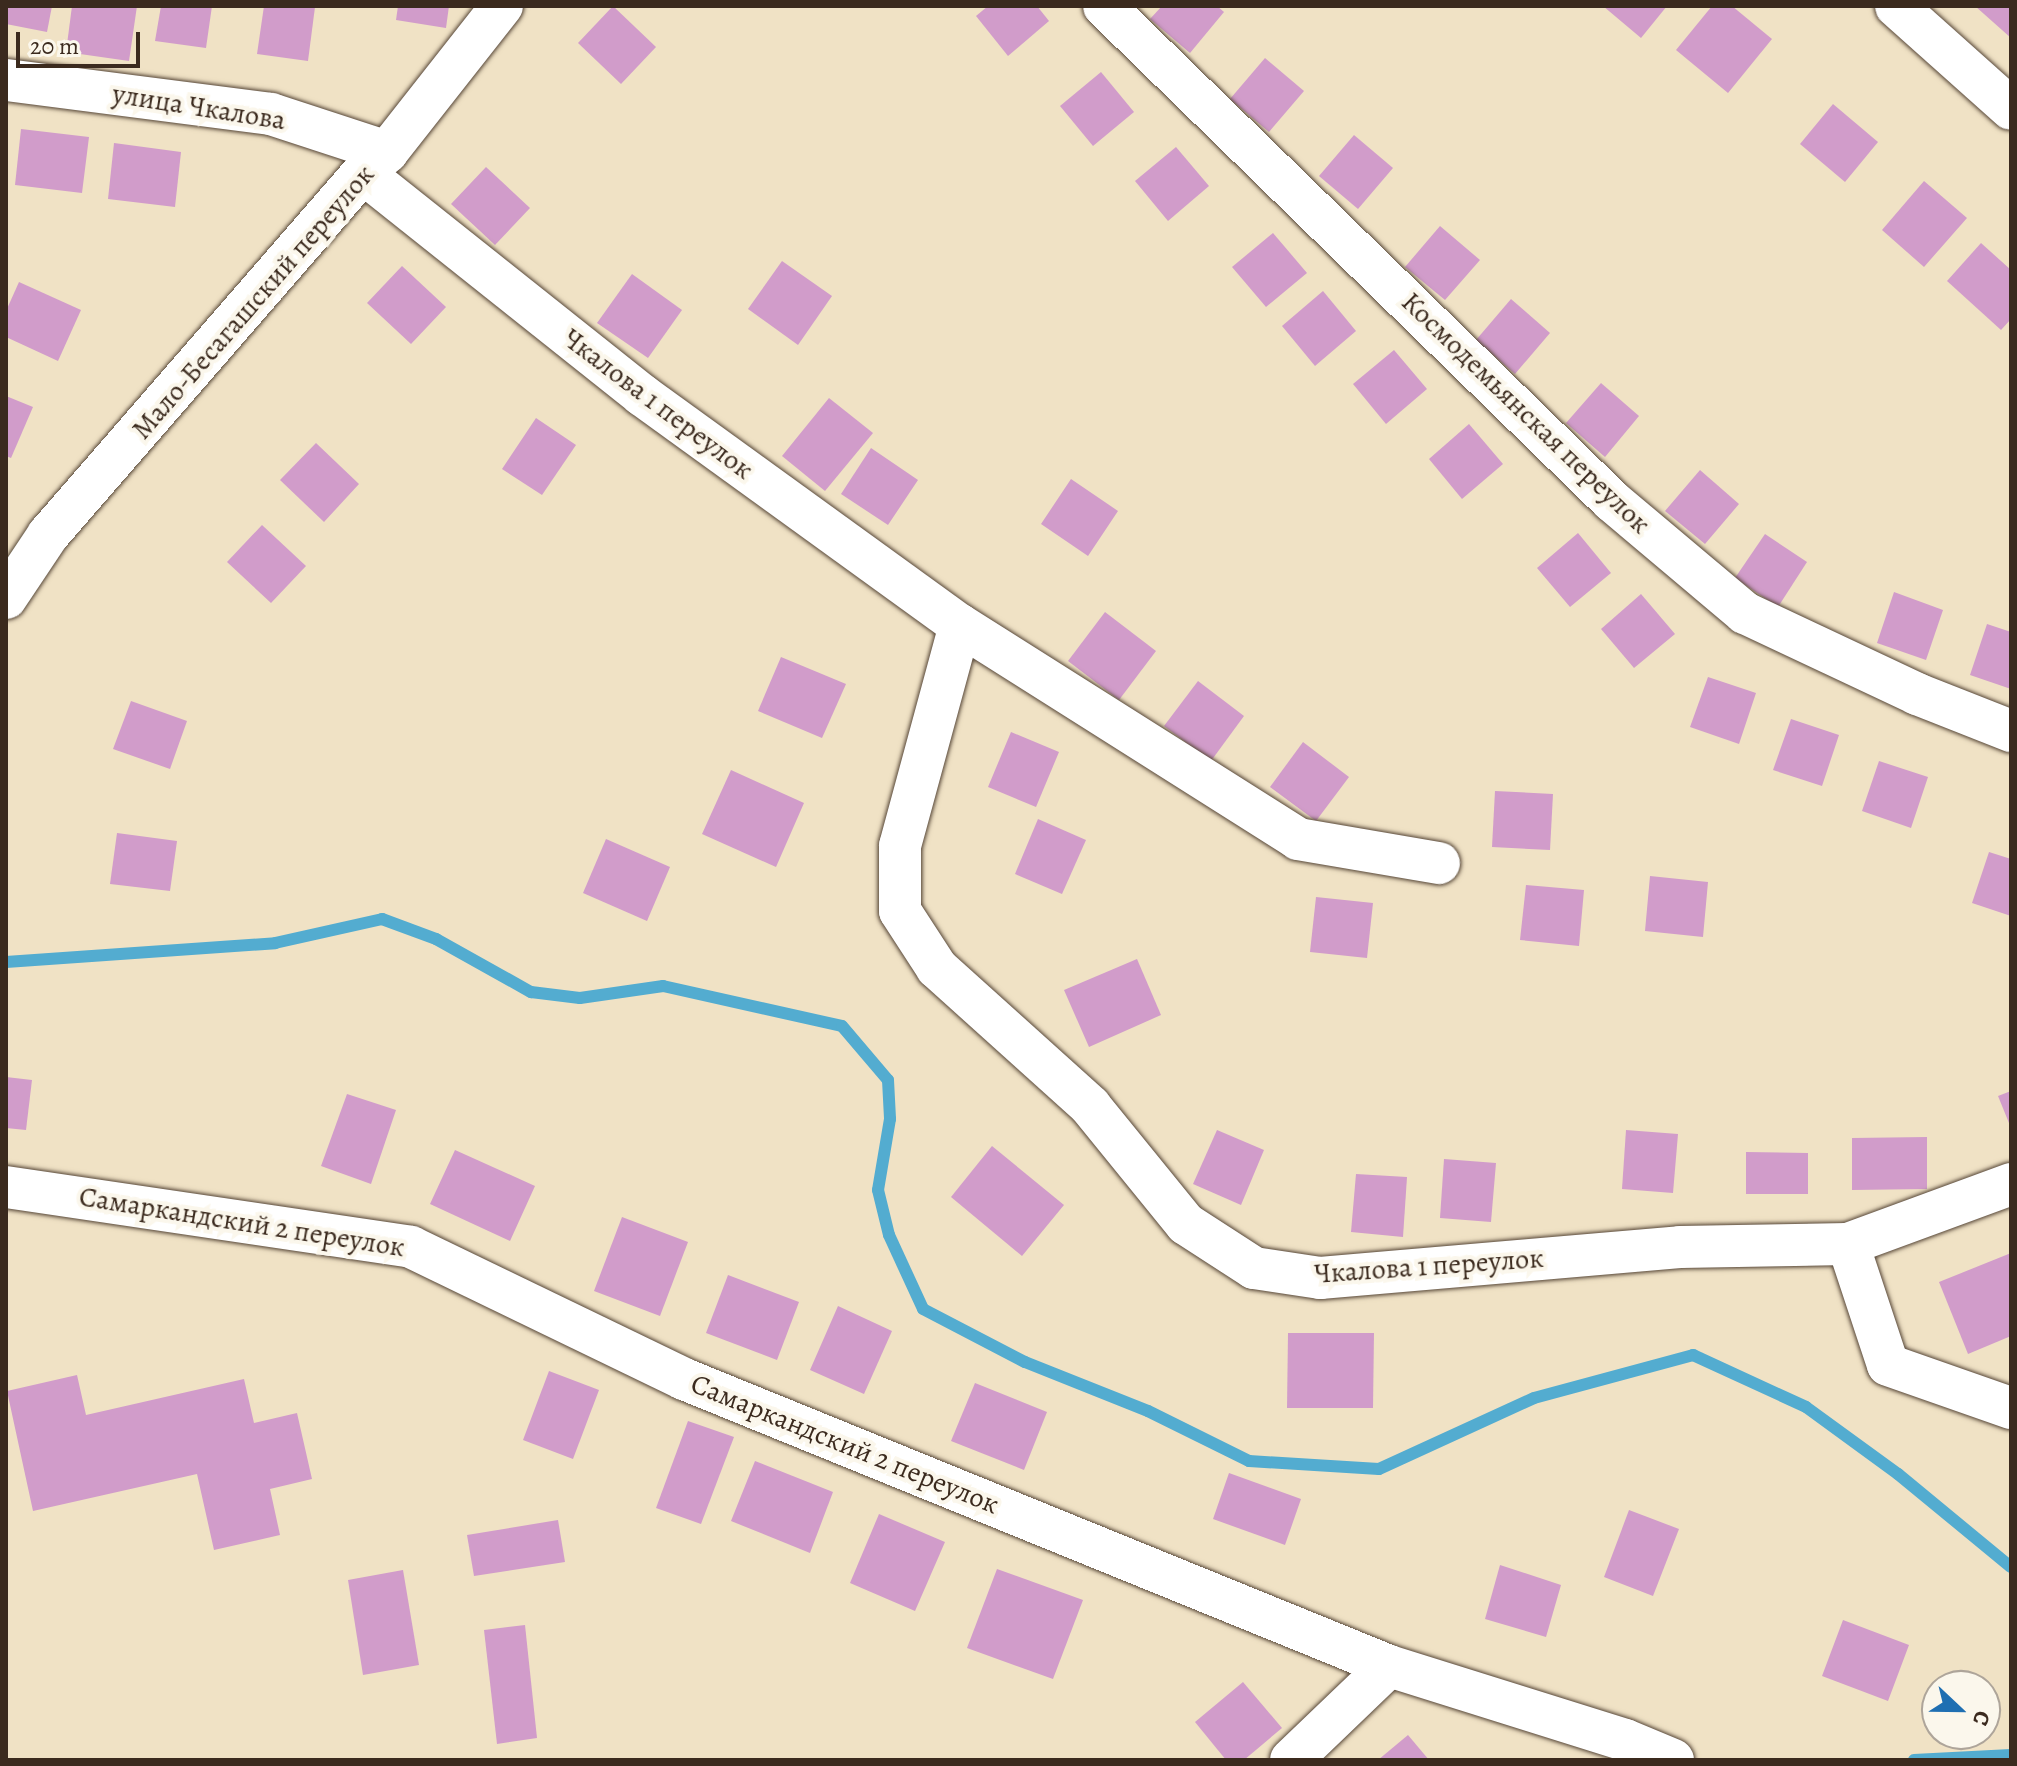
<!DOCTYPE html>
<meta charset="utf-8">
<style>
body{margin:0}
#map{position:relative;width:2017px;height:1766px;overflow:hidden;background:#f0e2c5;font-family:Alegreya,serif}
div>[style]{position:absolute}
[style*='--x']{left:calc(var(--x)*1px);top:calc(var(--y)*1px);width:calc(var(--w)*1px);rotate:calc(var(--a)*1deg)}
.stream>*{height:12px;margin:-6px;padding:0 6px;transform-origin:6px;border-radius:6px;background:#53acd0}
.building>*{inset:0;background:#d19cca}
.roads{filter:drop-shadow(0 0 2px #564637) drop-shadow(0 0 2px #564637)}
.street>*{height:42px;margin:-21px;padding:0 21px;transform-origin:21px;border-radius:21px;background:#fff}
span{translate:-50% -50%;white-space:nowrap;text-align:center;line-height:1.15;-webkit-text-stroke:8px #fbf7ec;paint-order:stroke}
.street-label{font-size:28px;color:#3b2a1e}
.frame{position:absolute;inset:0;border:8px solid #3b2a1e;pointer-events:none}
.north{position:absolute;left:1921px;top:1670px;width:80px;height:80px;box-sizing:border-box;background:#fbf7ec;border:2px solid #aea59a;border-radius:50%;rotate:112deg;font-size:22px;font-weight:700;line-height:32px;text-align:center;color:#3b2a1e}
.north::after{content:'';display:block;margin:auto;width:28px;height:36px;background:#1f6fb2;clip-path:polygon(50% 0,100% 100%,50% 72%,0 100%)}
.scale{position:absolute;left:16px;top:32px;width:124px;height:36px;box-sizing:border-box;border:4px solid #3b2a1e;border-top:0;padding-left:10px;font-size:24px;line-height:28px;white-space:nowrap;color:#3b2a1e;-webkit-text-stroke:6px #fbf7ec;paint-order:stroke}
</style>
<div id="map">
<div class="stream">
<div style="--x:6;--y:962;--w:270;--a:-4"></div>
<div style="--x:275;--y:943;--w:110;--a:-12.6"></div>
<div style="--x:382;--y:919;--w:58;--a:20.3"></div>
<div style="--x:436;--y:939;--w:109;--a:29.2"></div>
<div style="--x:531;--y:992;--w:49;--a:7"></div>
<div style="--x:580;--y:998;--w:84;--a:-8.2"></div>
<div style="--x:663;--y:986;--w:183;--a:12.6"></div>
<div style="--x:842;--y:1026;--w:71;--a:49.6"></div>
<div style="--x:888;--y:1080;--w:39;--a:87"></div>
<div style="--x:890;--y:1119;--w:72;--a:99.6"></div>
<div style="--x:878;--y:1190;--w:46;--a:76.3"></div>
<div style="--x:889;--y:1235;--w:81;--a:65.3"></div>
<div style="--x:923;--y:1309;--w:115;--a:27.5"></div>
<div style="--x:1025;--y:1362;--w:132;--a:21.7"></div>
<div style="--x:1148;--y:1411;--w:113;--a:26.3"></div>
<div style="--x:1249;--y:1461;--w:130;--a:3.5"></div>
<div style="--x:1379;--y:1469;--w:170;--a:-24.6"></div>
<div style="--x:1534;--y:1398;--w:165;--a:-15.1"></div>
<div style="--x:1693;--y:1355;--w:124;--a:24.7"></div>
<div style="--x:1806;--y:1407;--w:114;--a:36.1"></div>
<div style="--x:1898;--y:1474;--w:146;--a:39.5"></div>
<div style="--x:1914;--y:1760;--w:97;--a:-3"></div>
</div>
<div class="building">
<div style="clip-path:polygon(6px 6px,52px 6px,47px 32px,6px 24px)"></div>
<div style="clip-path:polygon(72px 6px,137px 6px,129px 61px,66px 52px)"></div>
<div style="clip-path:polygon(161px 6px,212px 6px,206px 48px,155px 41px)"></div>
<div style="clip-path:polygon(264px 6px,315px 7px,308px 61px,257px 54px)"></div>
<div style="clip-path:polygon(398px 6px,449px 6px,446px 28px,396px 20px)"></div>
<div style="clip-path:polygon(613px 6px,656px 47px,621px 84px,578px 43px)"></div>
<div style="clip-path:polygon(988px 6px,1037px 6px,1049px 21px,1008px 56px,976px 16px)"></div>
<div style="clip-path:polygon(1162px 6px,1217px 6px,1224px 12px,1190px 53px,1150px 19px)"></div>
<div style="clip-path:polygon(1603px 6px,1667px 6px,1641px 38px)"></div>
<div style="clip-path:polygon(1712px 6px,1732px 6px,1772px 39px,1728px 93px,1676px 50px)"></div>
<div style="clip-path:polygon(1975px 6px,2011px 6px,2011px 38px)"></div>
<div style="clip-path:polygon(1265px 58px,1304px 91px,1269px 132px,1230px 99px)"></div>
<div style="clip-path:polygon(1101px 72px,1134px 112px,1093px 146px,1060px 106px)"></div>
<div style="clip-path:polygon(1833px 104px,1878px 142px,1845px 182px,1800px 144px)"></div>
<div style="clip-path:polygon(21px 129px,89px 137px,82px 193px,15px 185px)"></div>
<div style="clip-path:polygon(1354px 135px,1393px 168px,1358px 209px,1319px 176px)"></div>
<div style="clip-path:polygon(114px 143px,181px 152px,175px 207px,108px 199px)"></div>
<div style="clip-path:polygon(1176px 147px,1209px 186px,1168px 221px,1135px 181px)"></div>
<div style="clip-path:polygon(486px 167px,530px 208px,495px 245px,451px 204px)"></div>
<div style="clip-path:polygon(1924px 181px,1967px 218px,1924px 267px,1882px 230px)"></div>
<div style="clip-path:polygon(1440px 226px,1480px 260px,1445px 300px,1405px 267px)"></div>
<div style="clip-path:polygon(1273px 233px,1307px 273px,1266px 307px,1232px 267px)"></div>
<div style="clip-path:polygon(1981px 243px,2011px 270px,2011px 319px,2001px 330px,1947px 281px)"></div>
<div style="clip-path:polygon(782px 261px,832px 296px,798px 345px,748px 309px)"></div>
<div style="clip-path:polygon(402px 266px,446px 307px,411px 344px,367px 303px)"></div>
<div style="clip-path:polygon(632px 274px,682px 310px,648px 358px,597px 323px)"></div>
<div style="clip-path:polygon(19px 282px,81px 310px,58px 361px,6px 337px,6px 311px)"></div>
<div style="clip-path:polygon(1323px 291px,1356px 331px,1315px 366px,1282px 326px)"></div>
<div style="clip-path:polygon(1511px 299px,1550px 333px,1515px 374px,1476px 340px)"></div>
<div style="clip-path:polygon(1394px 350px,1427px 389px,1386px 424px,1353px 384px)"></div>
<div style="clip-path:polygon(1601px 383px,1639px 416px,1605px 457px,1566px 423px)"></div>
<div style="clip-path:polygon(6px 396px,33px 407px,11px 458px,6px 456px)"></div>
<div style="clip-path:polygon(829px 398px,873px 433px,825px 491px,782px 456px)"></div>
<div style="clip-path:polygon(536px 418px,576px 445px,542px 495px,502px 469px)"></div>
<div style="clip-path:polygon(1469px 424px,1503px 464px,1462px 499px,1429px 459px)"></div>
<div style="clip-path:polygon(316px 443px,359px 484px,324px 522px,280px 480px)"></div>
<div style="clip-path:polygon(871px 448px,918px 480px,888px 525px,841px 494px)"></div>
<div style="clip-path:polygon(1700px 470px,1739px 504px,1705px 544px,1665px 511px)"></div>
<div style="clip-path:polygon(1071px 479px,1118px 511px,1088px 556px,1041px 524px)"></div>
<div style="clip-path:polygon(262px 525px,306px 566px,271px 603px,227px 562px)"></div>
<div style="clip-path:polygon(1578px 533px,1611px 573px,1570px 607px,1537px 568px)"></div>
<div style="clip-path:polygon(1765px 534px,1807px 562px,1778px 607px,1735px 578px)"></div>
<div style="clip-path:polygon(1894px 592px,1943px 610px,1926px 660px,1877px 643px)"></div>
<div style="clip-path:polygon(1641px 594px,1675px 634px,1634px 668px,1601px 629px)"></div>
<div style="clip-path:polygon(1105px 612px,1156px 651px,1119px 700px,1068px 661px)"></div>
<div style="clip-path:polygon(1987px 624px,2011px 632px,2011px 689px,1970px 675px)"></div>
<div style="clip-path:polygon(781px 657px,846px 684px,822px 738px,758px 711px)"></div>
<div style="clip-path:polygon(1708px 677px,1756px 693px,1739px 744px,1690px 727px)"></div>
<div style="clip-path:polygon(1198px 681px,1244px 716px,1211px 761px,1164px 726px)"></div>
<div style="clip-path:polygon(131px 701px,187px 721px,170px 769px,113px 749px)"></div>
<div style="clip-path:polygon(1791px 719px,1839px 735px,1822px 786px,1773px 770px)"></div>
<div style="clip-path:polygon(1011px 732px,1059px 752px,1036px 807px,988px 787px)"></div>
<div style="clip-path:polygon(1303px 742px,1349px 777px,1316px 821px,1270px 787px)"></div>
<div style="clip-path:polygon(1879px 761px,1928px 777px,1911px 828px,1862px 811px)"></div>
<div style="clip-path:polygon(731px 770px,804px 803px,776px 867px,702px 834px)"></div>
<div style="clip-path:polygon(1495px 791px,1553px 794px,1550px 850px,1492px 847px)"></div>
<div style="clip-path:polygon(1038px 819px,1086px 840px,1062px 894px,1015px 874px)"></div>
<div style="clip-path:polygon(117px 833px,177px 841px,170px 891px,110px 884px)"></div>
<div style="clip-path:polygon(606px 839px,670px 867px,647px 921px,583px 893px)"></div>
<div style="clip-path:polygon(1989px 852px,2011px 859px,2011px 916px,1972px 903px)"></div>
<div style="clip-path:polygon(1650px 876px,1708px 882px,1703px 937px,1645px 931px)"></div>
<div style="clip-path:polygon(1526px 885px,1584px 890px,1579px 946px,1520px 940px)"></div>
<div style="clip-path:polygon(1316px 897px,1373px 903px,1367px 958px,1310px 952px)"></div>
<div style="clip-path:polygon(1137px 959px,1161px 1015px,1089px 1047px,1064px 990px)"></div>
<div style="clip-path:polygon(6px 1077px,32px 1080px,26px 1130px,6px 1128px)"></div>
<div style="clip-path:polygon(2011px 1091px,2011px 1128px,1998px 1096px)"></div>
<div style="clip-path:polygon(347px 1094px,396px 1110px,371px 1184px,321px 1166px)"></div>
<div style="clip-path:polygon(1217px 1130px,1264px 1150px,1241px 1205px,1193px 1184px)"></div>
<div style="clip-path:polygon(1626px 1130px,1678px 1134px,1673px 1193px,1622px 1189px)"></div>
<div style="clip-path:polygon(1927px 1137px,1927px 1189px,1852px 1190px,1852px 1138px)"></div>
<div style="clip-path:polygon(992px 1146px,1064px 1205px,1022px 1256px,951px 1197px)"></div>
<div style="clip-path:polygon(455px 1150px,535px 1186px,510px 1241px,430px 1204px)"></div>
<div style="clip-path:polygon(1746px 1152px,1808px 1153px,1808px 1194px,1746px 1194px)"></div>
<div style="clip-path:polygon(1444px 1159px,1496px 1163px,1491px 1222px,1440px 1218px)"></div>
<div style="clip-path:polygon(1356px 1174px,1407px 1177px,1403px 1237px,1351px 1232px)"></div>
<div style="clip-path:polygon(622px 1217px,688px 1242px,660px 1316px,594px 1291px)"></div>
<div style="clip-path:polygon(2011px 1253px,2011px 1336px,1968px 1354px,1939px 1282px)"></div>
<div style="clip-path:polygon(728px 1275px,799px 1302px,777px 1360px,706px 1333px)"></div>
<div style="clip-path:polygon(838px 1306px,892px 1331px,864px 1394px,810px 1370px)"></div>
<div style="clip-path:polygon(1288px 1333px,1374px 1333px,1373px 1408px,1287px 1408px)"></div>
<div style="clip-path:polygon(549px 1371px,599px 1390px,573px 1459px,523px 1440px)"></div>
<div style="clip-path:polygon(77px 1375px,86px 1415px,244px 1379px,254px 1423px,297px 1413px,312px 1479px,270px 1489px,280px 1535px,214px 1550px,197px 1474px,33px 1511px,7px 1391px)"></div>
<div style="clip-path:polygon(975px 1383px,1047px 1412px,1024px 1470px,951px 1441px)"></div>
<div style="clip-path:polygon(688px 1421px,734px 1437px,701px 1524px,656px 1508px)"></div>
<div style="clip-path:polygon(755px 1461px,833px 1492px,810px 1553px,731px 1521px)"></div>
<div style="clip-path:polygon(1229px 1473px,1301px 1499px,1285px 1545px,1213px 1519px)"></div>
<div style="clip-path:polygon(1629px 1510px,1679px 1529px,1653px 1596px,1604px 1577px)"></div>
<div style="clip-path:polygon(879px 1514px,945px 1542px,915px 1611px,850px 1583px)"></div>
<div style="clip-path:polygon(558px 1520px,565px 1562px,474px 1576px,467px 1535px)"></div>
<div style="clip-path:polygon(1500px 1565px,1561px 1585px,1546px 1637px,1485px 1619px)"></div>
<div style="clip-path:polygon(997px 1569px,1083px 1600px,1053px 1679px,967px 1648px)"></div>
<div style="clip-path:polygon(403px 1570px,419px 1665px,363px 1675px,348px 1580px)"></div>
<div style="clip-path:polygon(1843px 1620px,1909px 1645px,1888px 1701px,1822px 1676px)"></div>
<div style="clip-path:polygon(525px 1625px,537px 1738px,497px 1744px,484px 1630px)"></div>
<div style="clip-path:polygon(1243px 1682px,1282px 1728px,1244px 1760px,1226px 1760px,1195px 1722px)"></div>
<div style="clip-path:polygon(1408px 1735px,1429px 1760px,1378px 1760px)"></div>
</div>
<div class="roads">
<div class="street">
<div style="--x:1104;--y:6;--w:709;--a:44.26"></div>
<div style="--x:1612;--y:501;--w:174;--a:40.1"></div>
<div style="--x:1745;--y:613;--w:190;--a:25.2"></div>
<div style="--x:1917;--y:694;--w:101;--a:21.5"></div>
<div style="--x:1896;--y:6;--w:154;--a:41.8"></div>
<div style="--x:6;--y:80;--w:267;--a:7.3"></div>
<div style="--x:271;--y:114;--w:122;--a:18.1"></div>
<div style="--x:363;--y:173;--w:357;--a:38.5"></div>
<div style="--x:642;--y:395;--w:392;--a:35.9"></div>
<div style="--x:960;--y:625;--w:400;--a:32.3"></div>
<div style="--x:1298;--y:839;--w:143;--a:9.7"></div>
<div style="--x:6;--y:598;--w:76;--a:-56.3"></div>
<div style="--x:48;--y:535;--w:480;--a:-49"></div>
<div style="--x:363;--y:173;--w:32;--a:-41"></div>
<div style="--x:387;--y:152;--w:186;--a:-51.8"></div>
<div style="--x:960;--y:625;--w:229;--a:105.2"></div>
<div style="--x:900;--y:846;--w:65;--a:90"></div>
<div style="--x:900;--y:911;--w:68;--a:57"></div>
<div style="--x:937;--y:968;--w:206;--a:42"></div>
<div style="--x:1090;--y:1106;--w:152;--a:50.9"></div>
<div style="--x:1186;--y:1224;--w:81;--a:32.9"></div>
<div style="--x:1254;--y:1268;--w:67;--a:8.6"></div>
<div style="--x:1320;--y:1278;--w:361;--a:-4.9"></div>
<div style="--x:1680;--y:1247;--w:168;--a:-1"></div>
<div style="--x:1848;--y:1244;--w:174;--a:-20.2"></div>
<div style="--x:6;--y:1187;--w:409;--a:8.4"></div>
<div style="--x:411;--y:1247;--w:303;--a:25.8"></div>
<div style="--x:684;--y:1379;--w:761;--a:22.15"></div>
<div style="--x:1389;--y:1666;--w:247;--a:17.4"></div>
<div style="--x:1625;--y:1740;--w:52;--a:22.6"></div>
<div style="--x:1848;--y:1244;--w:127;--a:71.7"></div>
<div style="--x:1888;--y:1365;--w:130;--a:19.3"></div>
<div style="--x:1291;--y:1760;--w:136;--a:-43.8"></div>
</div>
</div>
<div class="street-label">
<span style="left:199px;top:107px;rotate:9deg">улица Чкалова</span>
<span style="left:253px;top:302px;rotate:-49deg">Мало-Бесагашский переулок</span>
<span style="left:658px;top:404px;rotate:37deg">Чкалова 1 переулок</span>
<span style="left:1526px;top:413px;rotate:44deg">Космодемьянская переулок</span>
<span style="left:242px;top:1222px;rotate:9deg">Самаркандский 2 переулок</span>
<span style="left:1429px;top:1266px;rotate:-4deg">Чкалова 1 переулок</span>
<span style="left:845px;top:1444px;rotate:22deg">Самаркандский 2 переулок</span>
</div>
<div class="frame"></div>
<div class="north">С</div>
<div class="scale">20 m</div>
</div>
